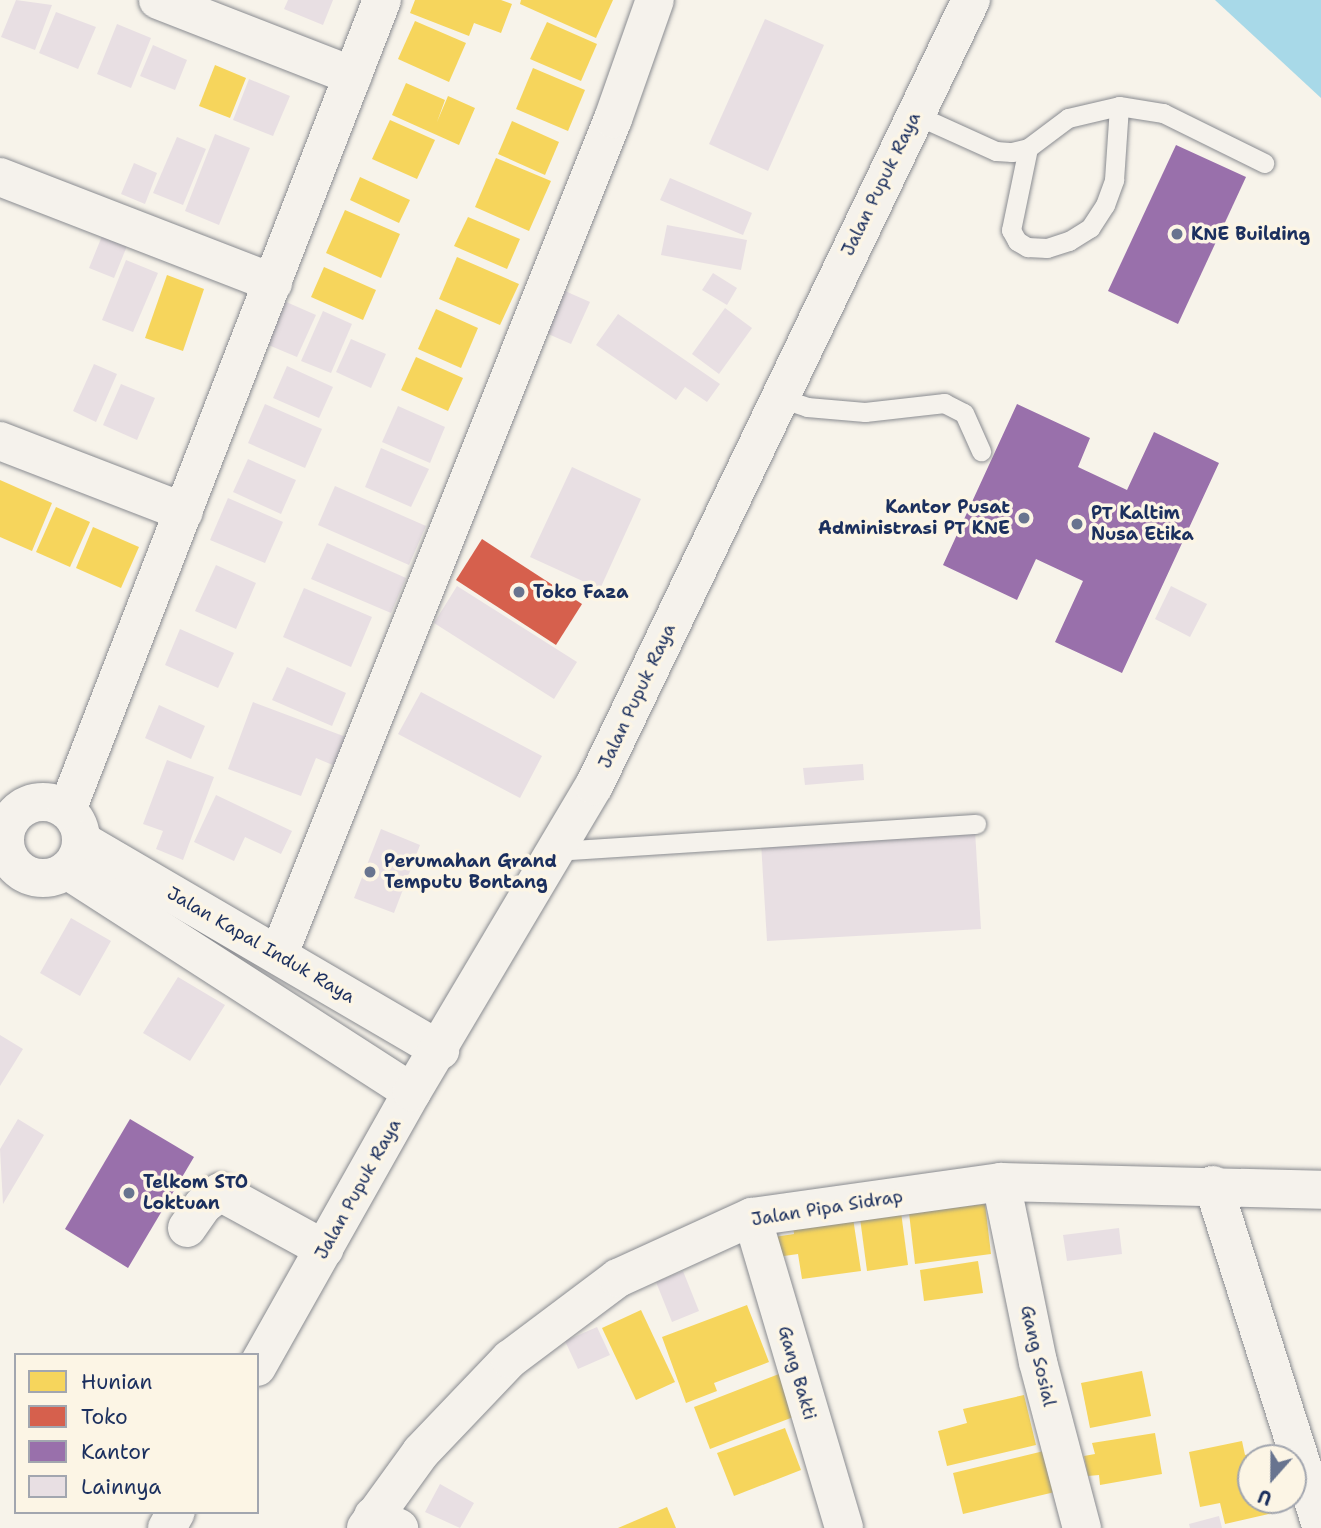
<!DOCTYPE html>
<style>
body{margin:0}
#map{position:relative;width:1321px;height:1528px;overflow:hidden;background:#f7f3ea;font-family:"Shantell Sans",sans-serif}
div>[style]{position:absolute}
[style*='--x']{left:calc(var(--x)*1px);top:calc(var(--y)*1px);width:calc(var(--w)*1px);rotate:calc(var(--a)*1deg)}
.water>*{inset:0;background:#a8d9e8}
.homes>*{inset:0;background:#f6d55c}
.shops>*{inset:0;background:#d6604d}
.offices>*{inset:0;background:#9970ab}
.building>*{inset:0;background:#e8dfe3}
.roads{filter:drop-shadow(0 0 2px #8a8c91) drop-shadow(0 0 2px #8a8c91)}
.service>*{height:19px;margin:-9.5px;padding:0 9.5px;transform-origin:9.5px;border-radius:9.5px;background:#f5f2ec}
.minor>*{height:38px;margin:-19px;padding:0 19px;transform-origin:19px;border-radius:19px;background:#f5f2ec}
.minor>.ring{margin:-19px;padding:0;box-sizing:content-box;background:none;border:38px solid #f5f2ec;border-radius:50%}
.tertiary>*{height:38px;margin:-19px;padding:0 19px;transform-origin:19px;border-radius:19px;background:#f5f2ec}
.dots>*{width:19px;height:19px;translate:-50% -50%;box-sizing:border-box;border:4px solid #fcf5e5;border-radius:50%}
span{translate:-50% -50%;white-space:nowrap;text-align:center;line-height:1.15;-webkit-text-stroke:7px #fcf5e5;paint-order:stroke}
.street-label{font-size:18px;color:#1b2f5e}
.poi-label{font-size:18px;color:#1b2f5e;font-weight:700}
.left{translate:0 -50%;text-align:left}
.right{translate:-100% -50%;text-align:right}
.legend{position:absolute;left:14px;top:1353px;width:245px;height:161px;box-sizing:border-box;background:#fcf5e5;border:2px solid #a2a6af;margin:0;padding:9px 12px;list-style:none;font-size:21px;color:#1b2f5e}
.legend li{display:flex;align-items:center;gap:14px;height:35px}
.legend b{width:35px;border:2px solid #a2a6af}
.north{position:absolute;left:1237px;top:1444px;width:70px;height:70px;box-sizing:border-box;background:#fcf5e5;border:2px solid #a2a6af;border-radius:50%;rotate:201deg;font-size:19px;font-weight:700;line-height:28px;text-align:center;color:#1b2f5e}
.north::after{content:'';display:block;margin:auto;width:24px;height:32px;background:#68748f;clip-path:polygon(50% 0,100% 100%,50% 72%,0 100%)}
</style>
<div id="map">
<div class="water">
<div style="clip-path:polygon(1215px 0,1321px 0,1321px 98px)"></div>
</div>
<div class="homes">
<div style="clip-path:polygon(415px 0,501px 0,512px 4px,501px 33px,474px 23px,469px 36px,410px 13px)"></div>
<div style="clip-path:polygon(521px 0,613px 0,596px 38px,520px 4px)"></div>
<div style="clip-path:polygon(415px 21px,466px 43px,449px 82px,398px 59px)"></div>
<div style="clip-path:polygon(547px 22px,597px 44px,581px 81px,530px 59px)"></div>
<div style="clip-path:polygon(215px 65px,246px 78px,230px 118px,199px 106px)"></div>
<div style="clip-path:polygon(533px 68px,585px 90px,568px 131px,516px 109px)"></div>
<div style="clip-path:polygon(406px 83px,445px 100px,437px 122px,448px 96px,475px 108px,459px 145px,392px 115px)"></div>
<div style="clip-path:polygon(390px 120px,435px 140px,417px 179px,372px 159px)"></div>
<div style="clip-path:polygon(512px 121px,559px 142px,545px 175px,498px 154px)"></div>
<div style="clip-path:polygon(496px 158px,551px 181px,529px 231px,475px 207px)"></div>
<div style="clip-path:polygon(360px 177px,410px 200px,399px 223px,350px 200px)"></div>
<div style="clip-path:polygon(345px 210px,400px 234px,381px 278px,326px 253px)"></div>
<div style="clip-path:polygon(468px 217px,520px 239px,507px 269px,454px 246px)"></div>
<div style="clip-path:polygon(457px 257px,519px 284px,500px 325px,439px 299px)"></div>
<div style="clip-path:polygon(324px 267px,376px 290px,363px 320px,311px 297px)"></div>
<div style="clip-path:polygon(167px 275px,204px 289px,183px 351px,145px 338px)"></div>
<div style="clip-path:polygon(436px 309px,478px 328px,461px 368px,418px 349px)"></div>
<div style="clip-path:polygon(416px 357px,463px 378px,448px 411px,401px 390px)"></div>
<div style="clip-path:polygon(0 480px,52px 503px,32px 551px,0 537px)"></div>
<div style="clip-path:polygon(56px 507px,90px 522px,70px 567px,36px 552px)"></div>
<div style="clip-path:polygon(93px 527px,139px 547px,121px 588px,76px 568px)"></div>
<div style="clip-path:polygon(985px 1204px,991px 1254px,915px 1264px,909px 1213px)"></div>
<div style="clip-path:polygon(901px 1212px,908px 1265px,867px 1271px,860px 1218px)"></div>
<div style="clip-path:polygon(853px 1218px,861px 1271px,802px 1279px,798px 1254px,777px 1257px,774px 1237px,794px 1234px,793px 1226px)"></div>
<div style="clip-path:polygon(978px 1261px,983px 1293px,924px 1301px,920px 1270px)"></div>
<div style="clip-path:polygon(747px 1305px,769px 1362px,714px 1383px,717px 1391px,686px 1403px,662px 1337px)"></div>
<div style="clip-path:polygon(641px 1310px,675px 1382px,636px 1400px,602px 1328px)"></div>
<div style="clip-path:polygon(1142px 1371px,1151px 1416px,1090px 1428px,1081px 1383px)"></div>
<div style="clip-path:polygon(779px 1374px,796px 1416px,710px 1449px,694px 1407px)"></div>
<div style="clip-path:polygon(1024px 1395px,1036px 1445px,947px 1466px,938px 1431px,967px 1423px,963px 1409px)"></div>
<div style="clip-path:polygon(785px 1428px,801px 1470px,734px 1496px,717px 1453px)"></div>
<div style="clip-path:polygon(1155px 1433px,1162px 1474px,1100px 1485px,1099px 1475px,1088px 1476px,1084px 1456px,1095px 1454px,1092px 1443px)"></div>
<div style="clip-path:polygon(1242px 1441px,1245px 1455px,1266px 1451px,1267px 1458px,1251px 1458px,1251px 1500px,1276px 1500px,1278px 1512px,1225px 1524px,1220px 1503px,1200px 1507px,1189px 1452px)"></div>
<div style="clip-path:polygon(1048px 1450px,1059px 1491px,963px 1514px,953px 1473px)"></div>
<div style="clip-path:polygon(667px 1507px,676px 1528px,618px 1528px)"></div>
</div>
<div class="shops">
<div style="clip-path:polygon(482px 539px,582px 604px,556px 645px,456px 580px)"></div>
</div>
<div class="offices">
<div style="clip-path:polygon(1176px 145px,1246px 177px,1178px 324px,1108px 291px)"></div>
<div style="clip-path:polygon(1017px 404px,1090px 438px,1078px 467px,1127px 490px,1154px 432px,1219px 463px,1122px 673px,1055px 642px,1083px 581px,1036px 559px,1017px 600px,943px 565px)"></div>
<div style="clip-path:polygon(130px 1119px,194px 1157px,128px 1268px,65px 1229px)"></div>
</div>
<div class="building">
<div style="clip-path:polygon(16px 0,52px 5px,35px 50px,1px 37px)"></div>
<div style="clip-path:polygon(288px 0,333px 0,323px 25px,284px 9px)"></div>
<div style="clip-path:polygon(56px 12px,96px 27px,78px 69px,39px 53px)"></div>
<div style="clip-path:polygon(765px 19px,824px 45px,768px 171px,709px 144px)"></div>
<div style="clip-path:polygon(117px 24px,151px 38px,131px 88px,97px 74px)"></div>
<div style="clip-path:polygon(153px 45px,187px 60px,175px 90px,140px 76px)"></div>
<div style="clip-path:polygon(249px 79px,290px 96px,273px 136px,233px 120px)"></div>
<div style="clip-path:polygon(215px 134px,250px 148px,219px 225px,185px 211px)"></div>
<div style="clip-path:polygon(177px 137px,206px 149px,183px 205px,153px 193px)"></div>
<div style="clip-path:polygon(134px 163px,157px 173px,145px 204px,121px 194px)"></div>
<div style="clip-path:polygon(670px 178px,752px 213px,743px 235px,660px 200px)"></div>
<div style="clip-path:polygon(667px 225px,747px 240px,741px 270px,661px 255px)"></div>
<div style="clip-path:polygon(102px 236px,127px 246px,114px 278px,89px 268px)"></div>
<div style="clip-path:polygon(126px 260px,158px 273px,133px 332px,102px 320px)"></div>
<div style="clip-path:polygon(713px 273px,737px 288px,727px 305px,702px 290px)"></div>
<div style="clip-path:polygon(565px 291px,590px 302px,571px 344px,546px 333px)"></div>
<div style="clip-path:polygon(284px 301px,316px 315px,297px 357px,266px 344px)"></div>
<div style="clip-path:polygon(725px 308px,752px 328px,719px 374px,692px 354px)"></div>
<div style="clip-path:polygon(323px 311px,352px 324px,331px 373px,301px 361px)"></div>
<div style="clip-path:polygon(618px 314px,720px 384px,707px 402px,685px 387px,676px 400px,596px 345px)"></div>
<div style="clip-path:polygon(351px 339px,386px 354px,371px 388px,336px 372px)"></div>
<div style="clip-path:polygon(94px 364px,117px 374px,96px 422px,73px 411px)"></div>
<div style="clip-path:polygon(287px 366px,333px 387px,319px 418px,273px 398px)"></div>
<div style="clip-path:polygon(121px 384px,155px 398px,137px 440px,103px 425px)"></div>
<div style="clip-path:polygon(265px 404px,322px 429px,305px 468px,248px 443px)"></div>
<div style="clip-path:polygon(398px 406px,445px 427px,430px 463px,382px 442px)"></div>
<div style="clip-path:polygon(381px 448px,429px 469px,411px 507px,365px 487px)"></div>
<div style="clip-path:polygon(248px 459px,296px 480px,281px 514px,233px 492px)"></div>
<div style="clip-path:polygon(572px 467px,641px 499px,600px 589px,530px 557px)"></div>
<div style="clip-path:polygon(335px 486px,426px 526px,409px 565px,318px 525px)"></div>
<div style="clip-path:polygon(228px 498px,283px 522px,265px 563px,210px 540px)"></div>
<div style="clip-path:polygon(327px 543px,406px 578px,391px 613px,311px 579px)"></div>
<div style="clip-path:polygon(216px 565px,256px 583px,236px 629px,195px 611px)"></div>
<div style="clip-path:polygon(457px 586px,577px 662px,554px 699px,434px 623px)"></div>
<div style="clip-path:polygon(1171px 586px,1207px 604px,1190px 637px,1155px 619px)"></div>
<div style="clip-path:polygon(304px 588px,372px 617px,351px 667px,283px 637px)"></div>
<div style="clip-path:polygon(180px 629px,234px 653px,218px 688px,165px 665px)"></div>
<div style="clip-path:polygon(287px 667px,346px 693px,332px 726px,272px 700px)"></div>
<div style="clip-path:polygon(421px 692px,542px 756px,520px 798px,398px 734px)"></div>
<div style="clip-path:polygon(253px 702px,346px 737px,335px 766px,316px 758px,301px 796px,228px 769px)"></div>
<div style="clip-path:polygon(159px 705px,205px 726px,191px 759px,145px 738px)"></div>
<div style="clip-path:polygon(167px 760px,214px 777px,183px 860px,156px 849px,163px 831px,143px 824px)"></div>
<div style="clip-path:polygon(863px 764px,864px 780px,805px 785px,803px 768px)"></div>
<div style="clip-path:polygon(216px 795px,292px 831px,281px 854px,245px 837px,234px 861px,194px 842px)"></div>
<div style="clip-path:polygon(381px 829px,420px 845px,394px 913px,354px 898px)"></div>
<div style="clip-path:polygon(975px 831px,981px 929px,767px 941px,761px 843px)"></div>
<div style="clip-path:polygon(71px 918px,111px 941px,80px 996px,40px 973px)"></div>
<div style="clip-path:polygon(178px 977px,225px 1005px,190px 1061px,143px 1033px)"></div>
<div style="clip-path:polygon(0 1035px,23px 1049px,0 1086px)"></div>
<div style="clip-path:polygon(18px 1119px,44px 1135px,3px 1204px,0 1149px)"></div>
<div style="clip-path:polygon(1119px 1228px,1122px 1254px,1067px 1261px,1063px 1235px)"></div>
<div style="clip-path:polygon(683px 1271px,699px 1311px,672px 1322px,656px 1282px)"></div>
<div style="clip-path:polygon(597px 1327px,610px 1355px,578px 1369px,565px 1341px)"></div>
<div style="clip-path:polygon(440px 1484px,474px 1503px,460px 1528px,425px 1512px)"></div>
<div style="clip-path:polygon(1219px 1516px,1222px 1528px,1190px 1528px,1189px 1524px)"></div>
</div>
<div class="roads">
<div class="service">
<div style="--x:914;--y:114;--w:90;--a:24.3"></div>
<div style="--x:996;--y:151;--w:16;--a:4"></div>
<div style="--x:1012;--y:152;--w:16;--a:-14"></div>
<div style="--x:1028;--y:148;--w:50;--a:-36.9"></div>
<div style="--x:1068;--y:118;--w:52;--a:-13.2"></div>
<div style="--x:1119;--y:106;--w:45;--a:9"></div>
<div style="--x:1163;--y:113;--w:113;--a:26.3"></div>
<div style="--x:1028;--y:148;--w:84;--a:101.7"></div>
<div style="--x:1011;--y:230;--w:13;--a:61"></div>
<div style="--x:1017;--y:241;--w:12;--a:31"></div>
<div style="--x:1027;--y:247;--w:20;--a:3"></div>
<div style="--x:1047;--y:248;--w:23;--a:-18"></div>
<div style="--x:1069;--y:241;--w:25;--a:-32"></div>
<div style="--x:1090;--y:228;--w:27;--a:-57"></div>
<div style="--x:1105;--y:205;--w:27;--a:-70"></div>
<div style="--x:1114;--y:180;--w:74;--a:-86.1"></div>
<div style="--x:778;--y:397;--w:31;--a:19"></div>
<div style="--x:807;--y:407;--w:58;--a:4.9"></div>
<div style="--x:865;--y:412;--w:80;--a:-6.5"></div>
<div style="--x:944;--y:403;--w:22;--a:27"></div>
<div style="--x:964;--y:413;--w:42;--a:65.9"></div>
<div style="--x:556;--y:851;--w:421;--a:-3.7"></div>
</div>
<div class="minor">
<div style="--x:158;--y:0;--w:209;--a:21.3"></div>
<div style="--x:0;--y:177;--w:293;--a:21.2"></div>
<div style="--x:0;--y:441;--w:197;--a:21.1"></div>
<div class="ring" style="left:5px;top:802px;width:38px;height:38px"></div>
<div style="--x:67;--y:810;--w:869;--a:-68.75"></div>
<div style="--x:82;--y:841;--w:415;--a:30.3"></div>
<div style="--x:67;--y:870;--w:410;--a:32.8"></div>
<div style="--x:279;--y:954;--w:899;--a:-68.2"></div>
<div style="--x:613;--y:119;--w:126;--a:-70.6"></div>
<div style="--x:1001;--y:1182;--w:184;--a:78.4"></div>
<div style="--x:1038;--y:1362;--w:172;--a:75.2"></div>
<div style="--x:1213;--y:1185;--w:358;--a:72.4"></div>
<div style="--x:752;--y:1217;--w:324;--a:73.5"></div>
<div style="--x:187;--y:1228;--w:28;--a:-55"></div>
<div style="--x:203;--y:1205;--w:21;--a:-37"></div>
<div style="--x:220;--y:1192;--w:119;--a:28.7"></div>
<div style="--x:373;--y:1516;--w:29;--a:25"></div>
</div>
<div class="tertiary">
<div style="--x:257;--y:1367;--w:316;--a:-60.6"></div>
<div style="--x:412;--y:1092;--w:356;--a:-59.3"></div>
<div style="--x:594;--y:786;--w:872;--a:-64.38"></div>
<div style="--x:167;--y:1528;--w:18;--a:-61"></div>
<div style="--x:366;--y:1528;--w:94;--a:-54.1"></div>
<div style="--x:421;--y:1452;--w:129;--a:-46.3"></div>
<div style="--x:510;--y:1359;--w:135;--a:-36.9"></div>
<div style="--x:618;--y:1278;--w:147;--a:-24.5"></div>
<div style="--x:752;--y:1217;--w:251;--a:-8"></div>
<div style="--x:1001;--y:1182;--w:320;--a:1.4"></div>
</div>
</div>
<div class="dots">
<div style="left:1177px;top:234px;background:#68748f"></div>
<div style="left:1024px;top:518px;background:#68748f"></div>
<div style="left:1077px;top:524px;background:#68748f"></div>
<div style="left:519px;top:592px;background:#68748f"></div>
<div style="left:370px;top:872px;background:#68748f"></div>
<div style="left:129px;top:1193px;background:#68748f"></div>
</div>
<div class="street-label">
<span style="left:881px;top:184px;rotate:-64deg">Jalan Pupuk Raya</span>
<span style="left:637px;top:696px;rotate:-65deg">Jalan Pupuk Raya</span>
<span style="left:261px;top:945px;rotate:30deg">Jalan Kapal Induk Raya</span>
<span style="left:358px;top:1189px;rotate:-61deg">Jalan Pupuk Raya</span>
<span style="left:827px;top:1208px;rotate:-9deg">Jalan Pipa Sidrap</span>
<span style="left:1038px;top:1356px;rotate:77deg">Gang Sosial</span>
<span style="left:797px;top:1373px;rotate:74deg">Gang Bakti</span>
</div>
<div class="poi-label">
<span class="left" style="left:1191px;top:234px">KNE Building</span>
<span class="right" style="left:1010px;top:518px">Kantor Pusat<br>Administrasi PT KNE</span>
<span class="left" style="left:1091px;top:524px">PT Kaltim<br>Nusa Etika</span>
<span class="left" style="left:533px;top:592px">Toko Faza</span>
<span class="left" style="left:384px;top:872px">Perumahan Grand<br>Temputu Bontang</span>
<span class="left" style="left:143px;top:1193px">Telkom STO<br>Loktuan</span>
</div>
<ul class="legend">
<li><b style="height:19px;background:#f6d55c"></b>Hunian</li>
<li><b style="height:19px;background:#d6604d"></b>Toko</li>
<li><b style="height:19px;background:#9970ab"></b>Kantor</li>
<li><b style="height:19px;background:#e8dfe3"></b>Lainnya</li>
</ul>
<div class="north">U</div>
</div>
